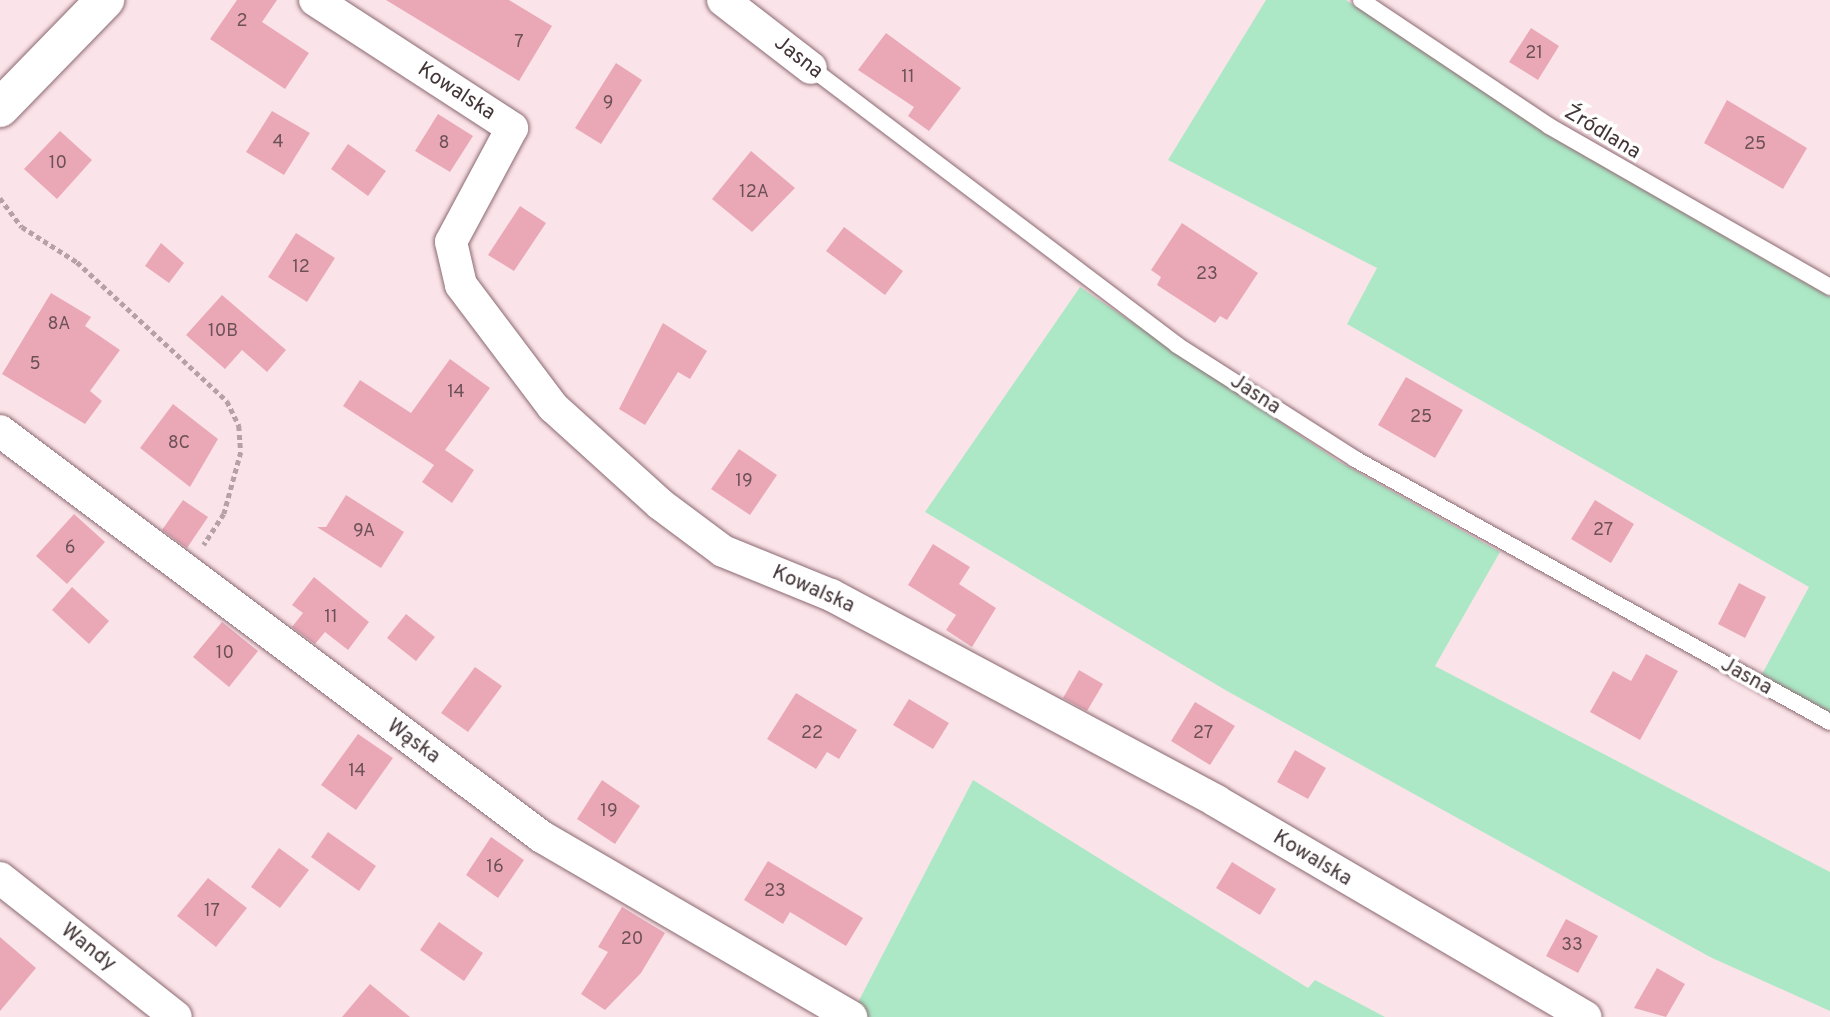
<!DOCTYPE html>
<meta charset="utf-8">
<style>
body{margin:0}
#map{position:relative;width:1830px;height:1017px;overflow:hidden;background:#fbe4e9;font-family:Overpass,sans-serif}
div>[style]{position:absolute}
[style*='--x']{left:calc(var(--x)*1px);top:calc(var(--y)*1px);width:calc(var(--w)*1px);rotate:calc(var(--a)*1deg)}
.green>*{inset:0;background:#ace8c6}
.building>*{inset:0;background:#eaa8b7}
.path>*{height:4.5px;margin-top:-2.25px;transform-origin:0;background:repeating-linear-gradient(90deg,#b6a2a6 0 5px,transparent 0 8.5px)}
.roads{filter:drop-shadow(0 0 2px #8b6971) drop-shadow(0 0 2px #8b6971)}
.service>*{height:16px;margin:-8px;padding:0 8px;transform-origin:8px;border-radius:8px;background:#fff}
.minor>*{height:32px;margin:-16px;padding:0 16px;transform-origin:16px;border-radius:16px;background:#fff}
.tertiary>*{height:38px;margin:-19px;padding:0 19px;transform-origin:19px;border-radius:19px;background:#fff}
span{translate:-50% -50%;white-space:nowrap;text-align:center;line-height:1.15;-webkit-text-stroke:7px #fff;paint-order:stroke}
.number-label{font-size:18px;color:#6d5157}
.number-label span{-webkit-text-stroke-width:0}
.street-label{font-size:21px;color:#433437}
</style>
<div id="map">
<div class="green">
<div style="clip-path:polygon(1266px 0,1346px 0,1549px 136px,1830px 297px,1830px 712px,1761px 676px,1809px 587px,1347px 324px,1377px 268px,1168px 160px)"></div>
<div style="clip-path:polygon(1080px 287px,1338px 461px,1500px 552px,1435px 666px,1830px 872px,1830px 1011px,1710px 957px,1227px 691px,925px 512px)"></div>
<div style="clip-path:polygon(973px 780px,1308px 988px,1315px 980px,1385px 1017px,865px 1017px,854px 1010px)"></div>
</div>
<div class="building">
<div style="clip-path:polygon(237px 0,277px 0,262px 22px,309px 53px,285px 89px,210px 39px)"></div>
<div style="clip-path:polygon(386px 0,509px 0,552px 26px,519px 81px)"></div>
<div style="clip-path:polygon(1531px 28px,1559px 46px,1538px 80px,1509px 62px)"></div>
<div style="clip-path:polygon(886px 33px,961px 88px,929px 131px,908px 116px,914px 107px,858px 70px)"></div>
<div style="clip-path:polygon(616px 63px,642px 80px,601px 144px,575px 128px)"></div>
<div style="clip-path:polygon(1727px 100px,1807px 148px,1783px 189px,1704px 143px)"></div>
<div style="clip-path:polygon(272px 111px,310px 133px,284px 175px,246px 152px)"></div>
<div style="clip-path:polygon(438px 114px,473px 136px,450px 172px,415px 151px)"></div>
<div style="clip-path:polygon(60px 131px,92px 160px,57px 199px,24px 169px)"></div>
<div style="clip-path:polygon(348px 144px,386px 171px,368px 196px,331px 169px)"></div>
<div style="clip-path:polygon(751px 151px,795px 188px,752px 232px,712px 199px)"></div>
<div style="clip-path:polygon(520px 206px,546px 223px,514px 271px,488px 255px)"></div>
<div style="clip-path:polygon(1182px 223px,1258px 273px,1227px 320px,1220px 316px,1215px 323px,1157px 285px,1161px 277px,1151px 270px)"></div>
<div style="clip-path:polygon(844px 227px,903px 271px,885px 295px,826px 251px)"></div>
<div style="clip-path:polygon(296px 233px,335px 258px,307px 302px,268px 277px)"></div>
<div style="clip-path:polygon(161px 243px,184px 263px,169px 283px,145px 266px)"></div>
<div style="clip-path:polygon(51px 293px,91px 317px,85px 326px,120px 350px,90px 391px,102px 401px,85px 424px,2px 374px)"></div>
<div style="clip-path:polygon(222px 295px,286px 350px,267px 372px,242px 350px,225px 369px,186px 335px)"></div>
<div style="clip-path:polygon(663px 323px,707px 351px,690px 379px,678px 372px,645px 425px,619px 409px)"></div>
<div style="clip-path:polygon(450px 359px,490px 388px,445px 450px,474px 470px,452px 503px,422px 482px,434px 465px,343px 406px,360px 380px,411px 413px)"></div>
<div style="clip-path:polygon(1406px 377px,1463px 410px,1435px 458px,1378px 425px)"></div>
<div style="clip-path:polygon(173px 404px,218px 439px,190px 487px,140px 448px)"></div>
<div style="clip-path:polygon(739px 449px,777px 475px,750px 515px,711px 489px)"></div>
<div style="clip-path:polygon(346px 495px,404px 532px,381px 568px,317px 527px,326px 527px)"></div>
<div style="clip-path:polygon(183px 500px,208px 517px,187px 548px,162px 530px)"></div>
<div style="clip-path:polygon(1595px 500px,1634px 524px,1611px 563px,1571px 539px)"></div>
<div style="clip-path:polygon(74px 514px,105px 542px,67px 584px,36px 556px)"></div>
<div style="clip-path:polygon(933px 544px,970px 567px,959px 584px,996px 608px,972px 647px,946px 630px,956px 615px,908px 585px)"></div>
<div style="clip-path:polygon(314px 577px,369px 622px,348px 650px,325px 632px,315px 644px,292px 627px,303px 613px,292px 605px)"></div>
<div style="clip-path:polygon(1739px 583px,1766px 597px,1745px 638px,1718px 624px)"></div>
<div style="clip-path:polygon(72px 587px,109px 621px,89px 644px,52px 610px)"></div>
<div style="clip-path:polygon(406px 614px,435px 637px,416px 661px,387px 638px)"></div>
<div style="clip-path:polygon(222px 622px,258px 651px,229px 687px,193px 657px)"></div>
<div style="clip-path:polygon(1646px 654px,1678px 671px,1640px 740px,1590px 712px,1613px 671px,1631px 681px)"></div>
<div style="clip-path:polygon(475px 667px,502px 686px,468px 732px,441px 713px)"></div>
<div style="clip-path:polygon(1079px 670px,1103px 684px,1087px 711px,1063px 698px)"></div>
<div style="clip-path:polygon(796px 693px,857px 730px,839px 759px,827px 752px,816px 769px,767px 739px)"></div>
<div style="clip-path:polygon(909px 699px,949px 723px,933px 749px,893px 725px)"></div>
<div style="clip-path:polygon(1195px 702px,1235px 726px,1210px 765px,1171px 741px)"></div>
<div style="clip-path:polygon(358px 734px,393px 758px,356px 810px,321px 785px)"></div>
<div style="clip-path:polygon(1295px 750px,1326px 768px,1308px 799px,1277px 782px)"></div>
<div style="clip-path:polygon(602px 780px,640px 806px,615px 844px,577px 819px)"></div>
<div style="clip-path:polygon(328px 832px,376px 866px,359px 891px,311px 857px)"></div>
<div style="clip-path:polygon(491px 837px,524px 860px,498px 898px,466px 875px)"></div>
<div style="clip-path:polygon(279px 848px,309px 870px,280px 908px,251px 887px)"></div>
<div style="clip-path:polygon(768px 861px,863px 918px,846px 946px,790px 912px,783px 924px,744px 900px)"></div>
<div style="clip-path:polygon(1232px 862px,1276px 889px,1260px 915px,1216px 888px)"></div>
<div style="clip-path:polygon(208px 878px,247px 908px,216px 947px,177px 916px)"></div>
<div style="clip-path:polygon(622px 907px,665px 933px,641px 973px,605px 1010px,581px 994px,608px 952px,598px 947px)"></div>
<div style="clip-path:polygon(1566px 919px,1598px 936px,1578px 973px,1546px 956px)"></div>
<div style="clip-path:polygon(439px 922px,483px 953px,464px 981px,420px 950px)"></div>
<div style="clip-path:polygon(0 937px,36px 968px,0 1011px)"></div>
<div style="clip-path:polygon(1657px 968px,1685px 984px,1666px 1017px,1634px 1008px)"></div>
<div style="clip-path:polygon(370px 984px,410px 1017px,342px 1017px)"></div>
</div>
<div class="path">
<div style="--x:0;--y:198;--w:36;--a:53"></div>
<div style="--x:22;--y:227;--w:65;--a:32.5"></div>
<div style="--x:77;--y:262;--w:205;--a:42.8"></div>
<div style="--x:227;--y:401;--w:28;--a:64"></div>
<div style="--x:239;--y:426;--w:26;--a:86"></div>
<div style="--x:241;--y:452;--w:64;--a:105.3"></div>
<div style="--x:224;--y:514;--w:37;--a:123"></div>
</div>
<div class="roads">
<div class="service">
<div style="--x:1361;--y:0;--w:226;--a:33.8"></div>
<div style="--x:1549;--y:126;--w:324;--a:29.8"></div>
<div style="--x:811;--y:68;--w:459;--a:37.1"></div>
<div style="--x:1177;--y:345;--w:211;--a:32.6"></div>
<div style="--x:1355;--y:459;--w:543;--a:28.97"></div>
</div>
<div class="minor">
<div style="--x:315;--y:0;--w:235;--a:33"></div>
<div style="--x:512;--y:128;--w:129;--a:118.2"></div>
<div style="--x:451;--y:242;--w:44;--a:76.9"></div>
<div style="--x:461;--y:285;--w:153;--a:53"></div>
<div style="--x:553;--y:407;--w:144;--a:42.2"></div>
<div style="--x:660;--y:504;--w:79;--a:36.7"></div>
<div style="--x:723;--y:551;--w:117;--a:22.2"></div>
<div style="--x:831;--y:595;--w:437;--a:28.1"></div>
<div style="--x:1216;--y:801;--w:428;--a:30.3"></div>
<div style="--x:723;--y:0;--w:111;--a:37.7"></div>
<div style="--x:0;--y:431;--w:677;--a:36.84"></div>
<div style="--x:542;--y:837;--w:358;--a:30.2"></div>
<div style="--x:0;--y:878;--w:224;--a:38.3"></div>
</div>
<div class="tertiary">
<div style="--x:0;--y:108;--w:151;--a:-45.8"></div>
</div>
</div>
<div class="number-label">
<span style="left:242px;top:22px">2</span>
<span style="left:519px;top:43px">7</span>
<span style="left:1534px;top:54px">21</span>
<span style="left:908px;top:78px">11</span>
<span style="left:608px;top:104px">9</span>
<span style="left:278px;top:143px">4</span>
<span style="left:444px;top:144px">8</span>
<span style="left:1755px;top:145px">25</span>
<span style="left:58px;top:164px">10</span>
<span style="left:754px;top:193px">12A</span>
<span style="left:301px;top:268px">12</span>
<span style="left:1207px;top:275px">23</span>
<span style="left:59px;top:325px">8A</span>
<span style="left:223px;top:332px">10B</span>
<span style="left:35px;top:365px">5</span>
<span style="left:456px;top:393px">14</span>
<span style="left:1421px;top:418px">25</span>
<span style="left:179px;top:444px">8C</span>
<span style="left:744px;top:482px">19</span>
<span style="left:1603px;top:531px">27</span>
<span style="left:364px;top:532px">9A</span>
<span style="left:70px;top:549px">6</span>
<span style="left:331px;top:618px">11</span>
<span style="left:225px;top:654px">10</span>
<span style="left:812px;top:734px">22</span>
<span style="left:1203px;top:734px">27</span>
<span style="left:357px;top:772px">14</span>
<span style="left:609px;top:812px">19</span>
<span style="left:495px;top:868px">16</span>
<span style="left:775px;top:892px">23</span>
<span style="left:212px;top:912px">17</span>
<span style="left:632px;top:940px">20</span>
<span style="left:1572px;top:946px">33</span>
</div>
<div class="street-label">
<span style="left:798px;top:58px;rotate:38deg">Jasna</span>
<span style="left:456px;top:92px;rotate:33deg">Kowalska</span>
<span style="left:1602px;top:133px;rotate:31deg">Źródlana</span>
<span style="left:1255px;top:395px;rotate:33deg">Jasna</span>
<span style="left:813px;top:590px;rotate:24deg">Kowalska</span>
<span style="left:1746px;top:677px;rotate:29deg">Jasna</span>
<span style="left:413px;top:742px;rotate:36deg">Wąska</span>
<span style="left:1312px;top:859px;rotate:31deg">Kowalska</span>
<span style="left:88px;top:948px;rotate:38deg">Wandy</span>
</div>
</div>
